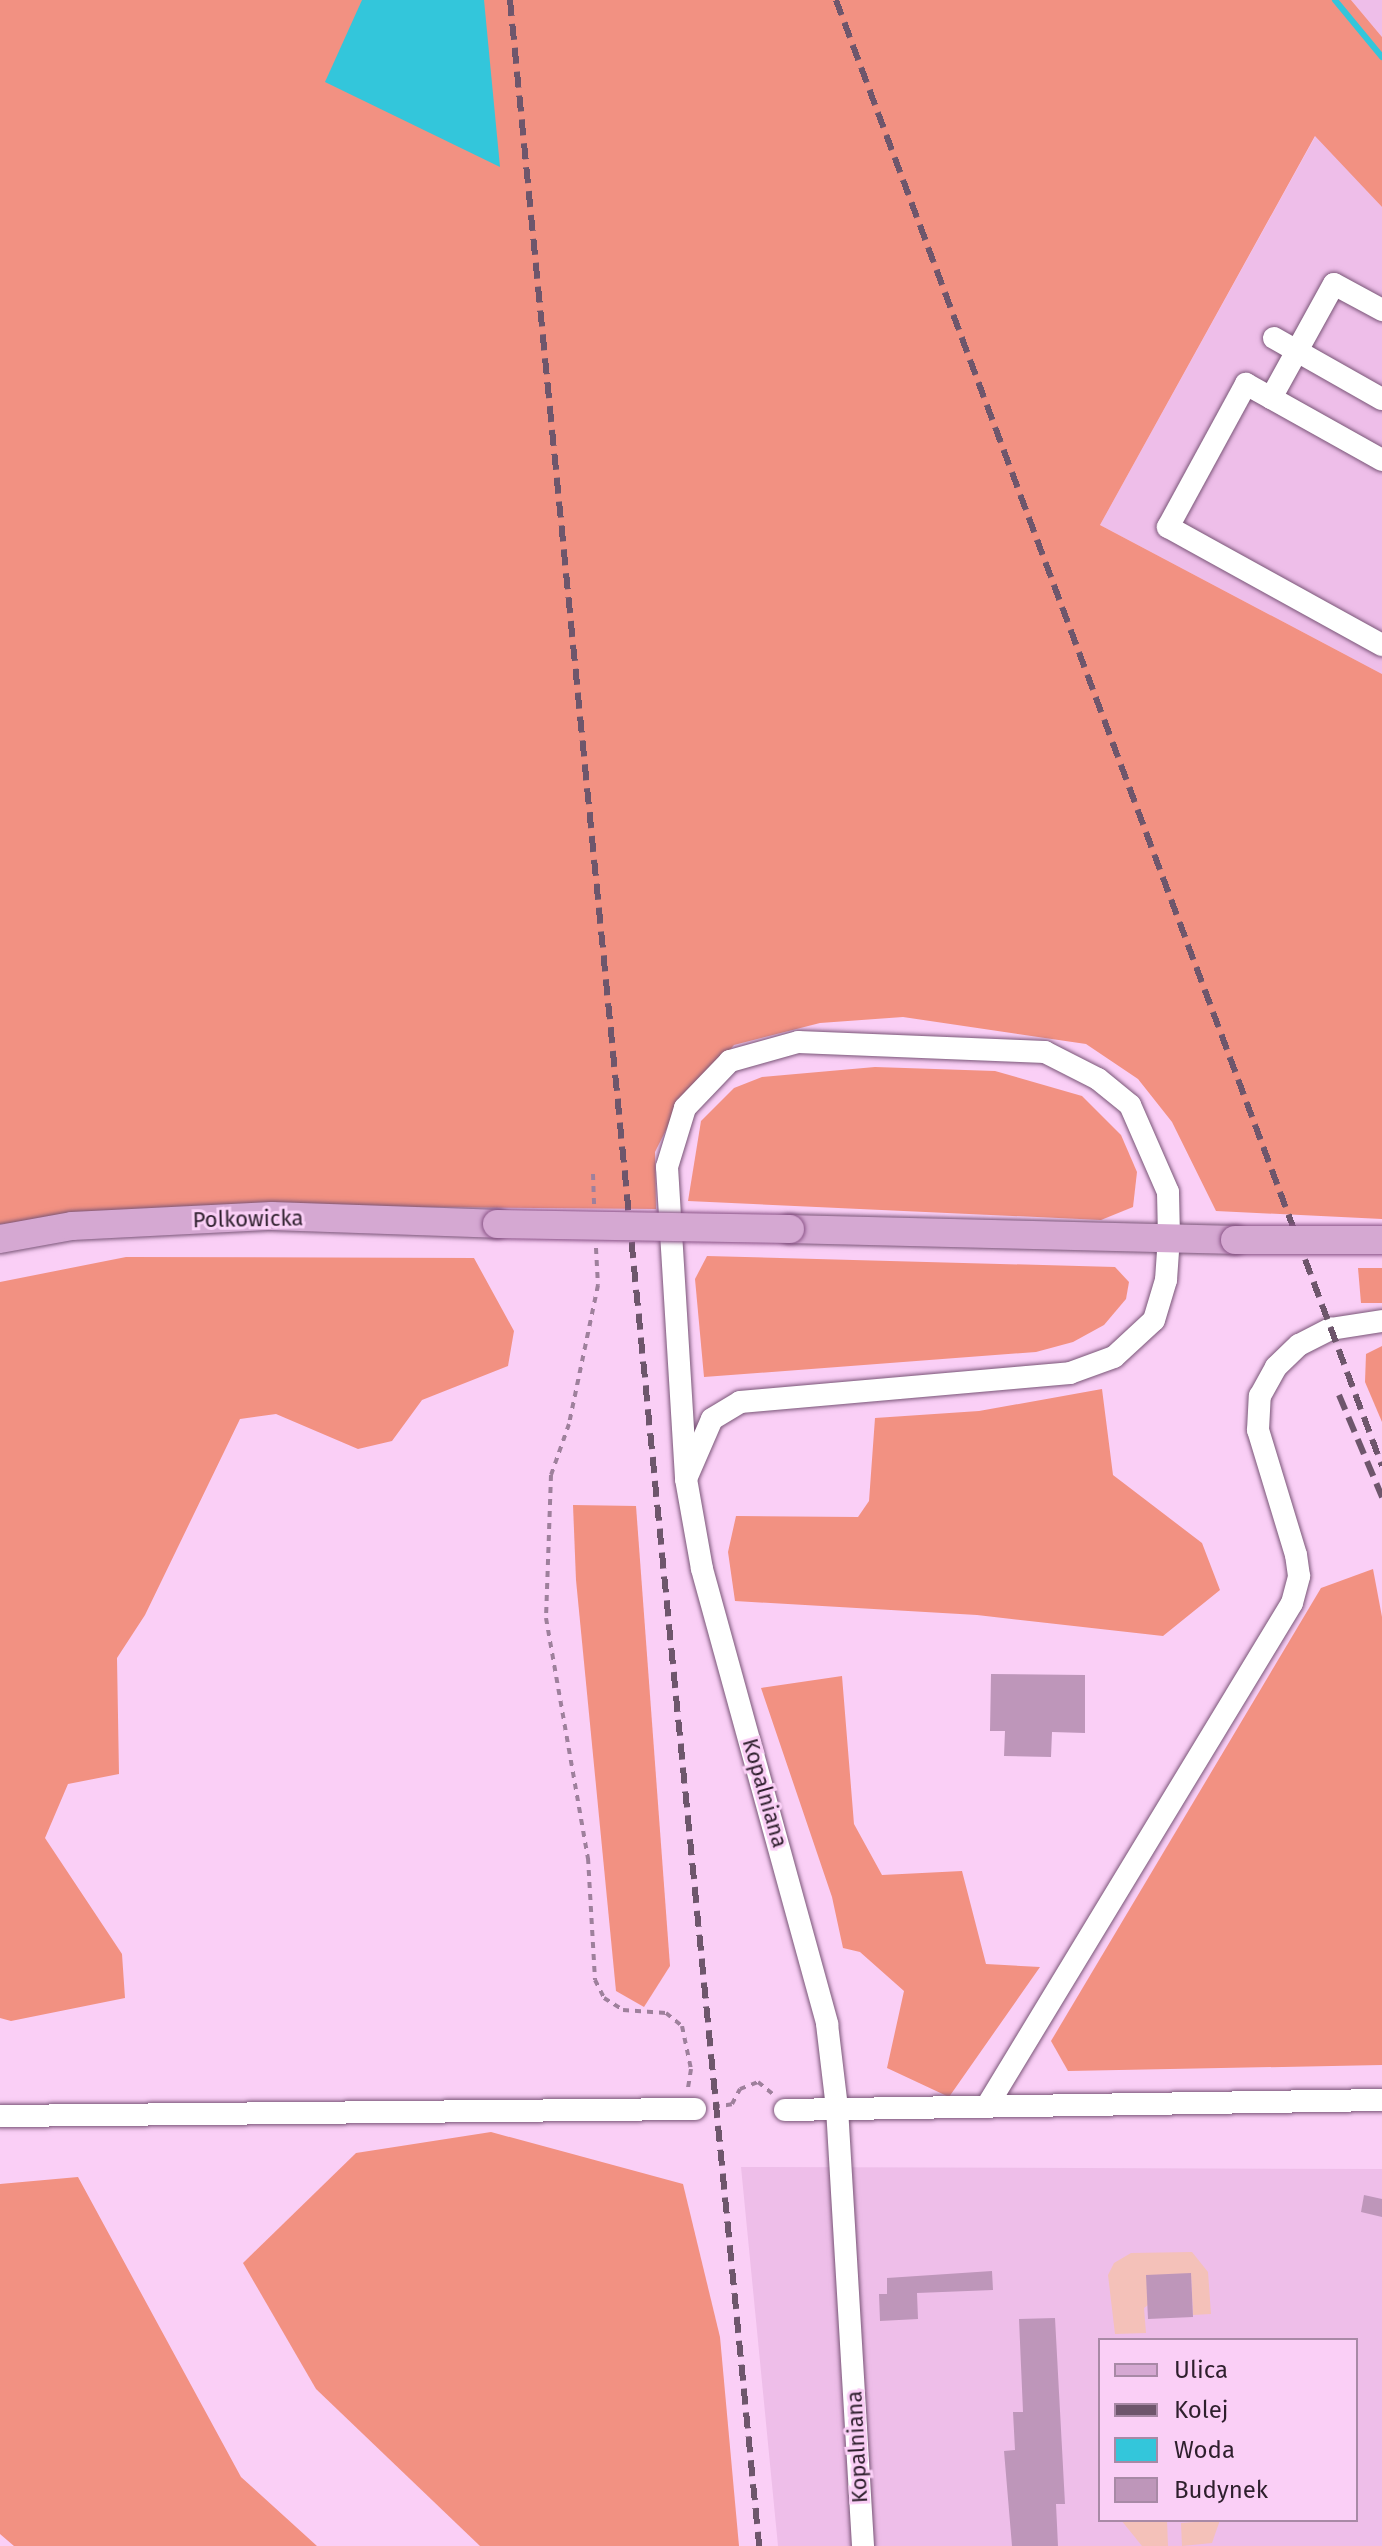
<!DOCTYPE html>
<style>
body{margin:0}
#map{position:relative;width:1382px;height:2546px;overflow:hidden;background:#facff6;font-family:"Fira Sans",sans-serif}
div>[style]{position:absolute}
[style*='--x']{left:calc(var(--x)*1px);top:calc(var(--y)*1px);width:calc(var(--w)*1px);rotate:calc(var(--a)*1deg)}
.built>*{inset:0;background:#eebee9}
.green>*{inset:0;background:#f4c1b9}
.forest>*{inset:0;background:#f29182}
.water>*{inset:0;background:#33c6db}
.stream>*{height:6px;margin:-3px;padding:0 3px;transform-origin:3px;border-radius:3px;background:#33c6db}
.building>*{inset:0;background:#be96ba}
.path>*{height:4px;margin-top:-2px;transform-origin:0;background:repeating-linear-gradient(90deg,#9e809c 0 6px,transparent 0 12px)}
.roads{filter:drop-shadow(0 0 2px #795577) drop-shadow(0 0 2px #795577)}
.minor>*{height:22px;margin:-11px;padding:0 11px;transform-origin:11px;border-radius:11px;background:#fff}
.major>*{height:28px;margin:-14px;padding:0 14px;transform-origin:14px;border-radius:14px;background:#d5a8d2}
.rail>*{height:6px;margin-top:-3px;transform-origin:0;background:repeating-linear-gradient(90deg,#6e566c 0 16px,transparent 0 24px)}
.bridges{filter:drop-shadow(0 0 2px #885285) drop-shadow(0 0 2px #885285)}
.major-bridge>*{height:28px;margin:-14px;padding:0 14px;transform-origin:14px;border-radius:14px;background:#d5a8d2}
span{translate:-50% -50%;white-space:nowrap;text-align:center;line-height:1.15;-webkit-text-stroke:6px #facff6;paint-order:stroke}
.street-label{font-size:22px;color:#2e1f2d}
.legend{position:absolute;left:1098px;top:2338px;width:260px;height:184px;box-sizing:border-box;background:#facff6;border:2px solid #a889a6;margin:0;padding:10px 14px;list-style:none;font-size:24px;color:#2e1f2d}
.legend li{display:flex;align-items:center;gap:16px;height:40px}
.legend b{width:40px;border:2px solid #a889a6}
</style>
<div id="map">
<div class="built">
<div style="clip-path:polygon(1351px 0,1382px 0,1382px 37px)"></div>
<div style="clip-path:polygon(1316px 135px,1382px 207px,1382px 674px,1100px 525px)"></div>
<div style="clip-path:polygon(evenodd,741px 2167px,1382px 2169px,1382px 2546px,778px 2546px,741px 2167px,1100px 2340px,1356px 2340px,1356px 2520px,1100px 2520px,1100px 2340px)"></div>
</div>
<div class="green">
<div style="clip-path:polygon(1192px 2252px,1208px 2272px,1211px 2314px,1193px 2315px,1191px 2273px,1144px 2308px,1146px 2333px,1115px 2334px,1108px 2275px,1114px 2263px,1131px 2253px)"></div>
<div style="clip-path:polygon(1121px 2520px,1167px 2520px,1168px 2546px,1142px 2546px)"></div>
<div style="clip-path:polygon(1220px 2520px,1212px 2543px,1182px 2546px,1181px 2523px)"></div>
</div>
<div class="forest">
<div style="clip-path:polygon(0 0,1351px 0,1382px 37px,1382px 207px,1315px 136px,1100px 525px,1382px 674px,1382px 1219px,1216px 1211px,1172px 1122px,1138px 1079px,1086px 1044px,903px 1017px,820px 1023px,734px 1045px,675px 1112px,655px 1152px,656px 1209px,293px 1206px,0 1224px)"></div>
<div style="clip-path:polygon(875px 1067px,995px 1071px,1082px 1096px,1121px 1135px,1137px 1172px,1133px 1207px,1101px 1220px,688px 1201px,701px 1121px,734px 1088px,762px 1077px)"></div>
<div style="clip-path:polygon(707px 1256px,1115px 1267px,1129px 1282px,1126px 1299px,1104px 1325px,1073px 1342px,1036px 1352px,704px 1377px,695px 1279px)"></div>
<div style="clip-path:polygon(126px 1257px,474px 1258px,514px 1331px,508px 1366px,422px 1400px,392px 1441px,358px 1449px,276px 1414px,240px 1419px,145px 1615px,117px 1658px,119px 1774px,68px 1784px,45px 1838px,122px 1954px,125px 1998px,11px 2021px,0 2018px,0 1282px)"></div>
<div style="clip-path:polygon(1358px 1268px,1382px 1268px,1382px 1303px,1361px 1303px)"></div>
<div style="clip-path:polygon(1382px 1346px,1382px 1422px,1365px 1382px,1366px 1354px)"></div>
<div style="clip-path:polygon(1102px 1389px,1113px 1475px,1202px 1543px,1220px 1590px,1163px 1636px,977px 1615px,735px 1601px,728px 1552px,736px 1516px,858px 1517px,869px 1501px,875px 1418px,979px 1411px)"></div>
<div style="clip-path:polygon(573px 1505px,636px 1506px,670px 1966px,644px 2007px,616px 1991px,576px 1580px)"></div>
<div style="clip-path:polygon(1373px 1569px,1382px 1617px,1382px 2065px,1068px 2071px,1051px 2041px,1321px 1588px)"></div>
<div style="clip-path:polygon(842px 1676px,854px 1824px,882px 1875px,962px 1871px,986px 1964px,1040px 1967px,949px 2097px,887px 2068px,904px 1991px,860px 1952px,843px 1948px,832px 1897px,761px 1688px)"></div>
<div style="clip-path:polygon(491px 2132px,683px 2184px,720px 2337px,739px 2546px,480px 2546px,316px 2389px,243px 2263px,356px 2153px)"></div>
<div style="clip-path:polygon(78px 2177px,241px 2477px,317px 2546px,14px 2546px,0 2534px,0 2184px)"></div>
</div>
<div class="water">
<div style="clip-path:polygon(362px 0,484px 0,500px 167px,325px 82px)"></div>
</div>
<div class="stream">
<div style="--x:1335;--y:0;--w:74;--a:50.5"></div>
</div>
<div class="building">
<div style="clip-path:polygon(991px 1674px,1085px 1675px,1085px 1733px,1052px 1732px,1051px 1757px,1004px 1756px,1005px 1731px,990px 1731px)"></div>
<div style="clip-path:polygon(1364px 2195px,1382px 2199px,1382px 2217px,1361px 2212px)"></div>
<div style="clip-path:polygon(992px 2271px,993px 2290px,917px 2293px,918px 2319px,880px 2321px,879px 2294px,887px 2294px,887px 2278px)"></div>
<div style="clip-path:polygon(1191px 2273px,1193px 2317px,1148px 2319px,1146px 2275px)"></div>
<div style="clip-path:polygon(1055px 2318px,1065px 2504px,1056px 2504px,1058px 2546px,1012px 2546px,1004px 2451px,1015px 2450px,1013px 2412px,1023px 2412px,1019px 2319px)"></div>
</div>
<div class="path">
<div style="--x:593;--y:1174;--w:30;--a:88"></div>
<div style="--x:596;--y:1248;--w:37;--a:87"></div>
<div style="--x:598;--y:1285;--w:142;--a:101.8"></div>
<div style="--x:569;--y:1424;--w:54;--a:109.4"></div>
<div style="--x:551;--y:1475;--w:143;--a:92"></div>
<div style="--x:546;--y:1618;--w:244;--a:80.1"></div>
<div style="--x:588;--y:1858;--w:122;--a:86.7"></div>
<div style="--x:595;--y:1980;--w:20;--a:63"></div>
<div style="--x:604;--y:1998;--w:22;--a:32"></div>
<div style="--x:623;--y:2010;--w:43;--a:4"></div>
<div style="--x:666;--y:2013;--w:21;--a:39"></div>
<div style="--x:682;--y:2026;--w:44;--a:78.2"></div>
<div style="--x:691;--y:2069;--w:20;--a:99"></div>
<div style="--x:714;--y:2107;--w:18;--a:-9"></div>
<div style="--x:732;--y:2104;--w:17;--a:-62"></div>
<div style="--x:740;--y:2089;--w:19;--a:-21"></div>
<div style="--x:758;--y:2082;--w:21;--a:39"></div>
</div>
<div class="roads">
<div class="minor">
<div style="--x:1274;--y:338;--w:124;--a:29.5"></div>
<div style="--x:1271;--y:398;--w:130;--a:-61.1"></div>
<div style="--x:1334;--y:284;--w:55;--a:28.4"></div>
<div style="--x:1382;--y:460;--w:156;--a:-150.8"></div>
<div style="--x:1246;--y:384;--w:163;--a:118.6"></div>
<div style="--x:1168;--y:527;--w:244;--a:28.9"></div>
<div style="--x:686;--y:1479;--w:65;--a:-66.6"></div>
<div style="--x:712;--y:1419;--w:33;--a:-31"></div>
<div style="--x:740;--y:1402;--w:331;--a:-5"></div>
<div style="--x:1070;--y:1373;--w:47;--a:-20"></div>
<div style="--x:1114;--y:1357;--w:54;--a:-42.8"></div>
<div style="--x:1154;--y:1320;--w:42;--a:-73.3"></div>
<div style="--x:1166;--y:1280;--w:43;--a:-86"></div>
<div style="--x:1169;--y:1237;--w:45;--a:-91.3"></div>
<div style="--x:1168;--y:1192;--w:95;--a:-113.6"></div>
<div style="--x:1130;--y:1105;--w:41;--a:-140.9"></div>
<div style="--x:1098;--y:1079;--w:59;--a:-153"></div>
<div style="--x:1045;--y:1052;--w:247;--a:-177.7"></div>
<div style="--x:798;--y:1042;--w:71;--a:164.4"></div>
<div style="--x:730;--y:1061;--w:65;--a:133.8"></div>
<div style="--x:685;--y:1108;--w:62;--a:107"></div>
<div style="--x:667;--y:1167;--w:313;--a:86.5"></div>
<div style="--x:686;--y:1479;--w:91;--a:79.9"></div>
<div style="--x:702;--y:1569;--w:472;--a:74.6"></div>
<div style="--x:827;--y:2024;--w:85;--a:83.2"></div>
<div style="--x:837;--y:2108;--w:439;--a:86.6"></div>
<div style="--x:987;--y:2106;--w:588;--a:-58.77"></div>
<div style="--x:1292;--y:1603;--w:28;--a:-75"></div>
<div style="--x:1299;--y:1576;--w:21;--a:-98"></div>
<div style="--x:1296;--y:1555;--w:131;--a:-106.9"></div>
<div style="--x:1258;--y:1430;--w:34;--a:-87"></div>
<div style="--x:1260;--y:1396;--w:33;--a:-61"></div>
<div style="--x:1276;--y:1367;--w:32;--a:-44"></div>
<div style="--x:1299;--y:1345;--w:36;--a:-27"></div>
<div style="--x:1331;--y:1329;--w:52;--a:-8.9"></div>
<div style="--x:785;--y:2110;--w:597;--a:-0.96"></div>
<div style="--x:0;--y:2116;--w:695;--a:-0.58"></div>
</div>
<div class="major">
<div style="--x:790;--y:1229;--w:445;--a:1.4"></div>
<div style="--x:0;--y:1239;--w:73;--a:-10.2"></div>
<div style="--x:72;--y:1226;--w:200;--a:-2.9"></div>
<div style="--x:272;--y:1216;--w:225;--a:2"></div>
</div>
</div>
<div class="rail">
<div style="--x:510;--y:0;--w:2558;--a:84.41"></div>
<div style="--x:836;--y:0;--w:1564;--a:69.57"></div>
<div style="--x:1339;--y:1395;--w:111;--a:67.1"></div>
</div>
<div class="bridges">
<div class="major-bridge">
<div style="--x:497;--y:1224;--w:293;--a:1"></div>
<div style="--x:1235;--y:1240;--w:147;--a:0"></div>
</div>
</div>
<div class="street-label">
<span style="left:248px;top:1219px;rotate:-1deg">Polkowicka</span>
<span style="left:765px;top:1793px;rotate:74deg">Kopalniana</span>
<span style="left:857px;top:2447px;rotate:-93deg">Kopalniana</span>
</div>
<ul class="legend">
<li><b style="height:10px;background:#d5a8d2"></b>Ulica</li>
<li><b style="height:10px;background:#6e566c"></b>Kolej</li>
<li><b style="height:22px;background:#33c6db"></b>Woda</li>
<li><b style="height:22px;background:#be96ba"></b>Budynek</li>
</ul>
</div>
